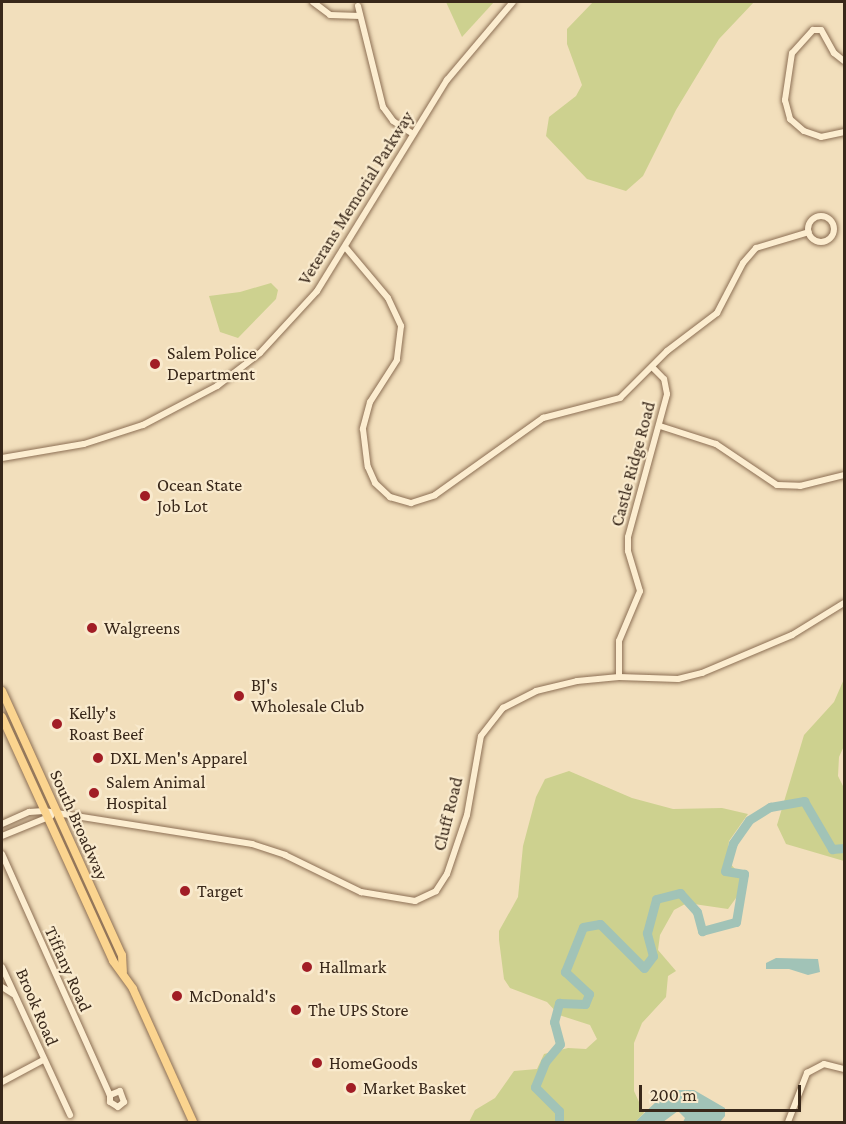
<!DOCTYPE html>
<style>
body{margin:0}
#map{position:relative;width:846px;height:1124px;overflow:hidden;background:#f2dfbc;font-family:"Crimson Pro",serif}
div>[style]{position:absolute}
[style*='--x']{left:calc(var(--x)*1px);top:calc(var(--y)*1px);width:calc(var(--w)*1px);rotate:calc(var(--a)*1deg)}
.green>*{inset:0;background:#cdd18f}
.water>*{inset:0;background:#a1c3b7}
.river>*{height:9px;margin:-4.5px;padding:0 4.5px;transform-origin:4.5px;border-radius:4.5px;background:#a1c3b7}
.roads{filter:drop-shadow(0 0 2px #8c6f54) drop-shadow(0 0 2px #8c6f54)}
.minor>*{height:6px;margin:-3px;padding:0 3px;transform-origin:3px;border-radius:3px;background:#fcedd0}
.minor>.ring{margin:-3px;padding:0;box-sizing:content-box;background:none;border:6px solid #fcedd0;border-radius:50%}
.major>*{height:8px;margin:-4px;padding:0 4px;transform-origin:4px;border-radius:4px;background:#fbd48f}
.dots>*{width:16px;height:16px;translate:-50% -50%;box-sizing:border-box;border:3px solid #f9eacd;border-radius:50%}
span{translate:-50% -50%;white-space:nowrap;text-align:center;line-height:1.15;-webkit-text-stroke:4.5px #f9eacd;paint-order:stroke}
.street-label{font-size:18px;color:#39281a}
.poi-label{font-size:18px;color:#39281a}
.left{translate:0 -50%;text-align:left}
.frame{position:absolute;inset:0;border:3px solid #39281a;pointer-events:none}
.scale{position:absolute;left:639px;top:1085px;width:162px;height:27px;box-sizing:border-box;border:3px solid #39281a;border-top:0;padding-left:8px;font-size:18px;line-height:21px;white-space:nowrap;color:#39281a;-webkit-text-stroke:4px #f9eacd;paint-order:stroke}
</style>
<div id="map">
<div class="green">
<div style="clip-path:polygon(446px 2px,494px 2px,462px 37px)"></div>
<div style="clip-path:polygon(593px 2px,754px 2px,719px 39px,676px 110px,643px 176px,626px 191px,587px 179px,546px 136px,549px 117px,576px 96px,582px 85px,567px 44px,567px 29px)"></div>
<div style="clip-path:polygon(271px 283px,278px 290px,276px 299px,238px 338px,220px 332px,209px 296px,240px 292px)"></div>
<div style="clip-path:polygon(844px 679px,844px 746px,839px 757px,838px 776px,844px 788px,844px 861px,786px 844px,777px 825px,804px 735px,834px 702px)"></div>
<div style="clip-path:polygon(569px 771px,632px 798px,673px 809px,722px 808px,748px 814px,729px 841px,727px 860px,744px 879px,744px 887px,728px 909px,687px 903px,674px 910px,660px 935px,658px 950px,676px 971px,668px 976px,666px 997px,642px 1023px,634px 1043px,634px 1091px,644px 1113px,635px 1122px,469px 1122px,475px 1110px,495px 1098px,514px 1071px,537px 1069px,544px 1054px,568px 1048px,586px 1049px,597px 1039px,590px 1025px,559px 1015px,547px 1002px,510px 988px,504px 979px,499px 940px,499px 931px,518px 897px,523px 846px,536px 797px,545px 779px)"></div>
</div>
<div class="water">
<div style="clip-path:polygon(776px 958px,818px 959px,820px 972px,808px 975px,789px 969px,766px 969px,766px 963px)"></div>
<div style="clip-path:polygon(678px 1090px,694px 1090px,725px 1108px,725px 1116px,720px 1122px,683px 1122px,685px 1118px,678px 1111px,663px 1122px,635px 1122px,659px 1099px)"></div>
</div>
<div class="river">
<div style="--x:559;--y:1122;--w:11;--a:-90"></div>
<div style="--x:559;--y:1111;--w:34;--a:-135"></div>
<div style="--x:535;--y:1087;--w:27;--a:-68"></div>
<div style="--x:545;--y:1062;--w:23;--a:-50"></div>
<div style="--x:560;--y:1044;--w:23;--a:-105"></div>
<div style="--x:554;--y:1022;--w:20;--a:-75"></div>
<div style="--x:559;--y:1003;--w:26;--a:2"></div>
<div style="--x:585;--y:1004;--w:11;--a:-68"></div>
<div style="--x:589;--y:994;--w:33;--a:-137"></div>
<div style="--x:565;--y:972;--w:48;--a:-68.2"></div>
<div style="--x:583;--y:927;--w:17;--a:-10"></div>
<div style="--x:600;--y:924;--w:62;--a:45"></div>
<div style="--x:644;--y:968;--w:15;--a:-53"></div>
<div style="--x:653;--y:956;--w:24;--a:-105"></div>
<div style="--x:647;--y:933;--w:35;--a:-75"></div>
<div style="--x:656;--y:899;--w:25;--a:-14"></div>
<div style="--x:680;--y:893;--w:25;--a:48"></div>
<div style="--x:697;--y:912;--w:20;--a:75"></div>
<div style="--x:702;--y:931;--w:35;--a:-15"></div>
<div style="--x:736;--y:922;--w:49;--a:-80.5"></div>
<div style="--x:744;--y:874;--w:19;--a:-171"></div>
<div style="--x:725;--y:871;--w:29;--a:-74"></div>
<div style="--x:733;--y:843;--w:28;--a:-55"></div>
<div style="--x:749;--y:820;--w:25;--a:-32"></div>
<div style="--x:770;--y:807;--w:35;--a:-10"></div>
<div style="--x:804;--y:801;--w:56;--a:59.7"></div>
<div style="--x:832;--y:849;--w:12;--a:-5"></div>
</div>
<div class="roads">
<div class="minor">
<div style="--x:313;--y:2;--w:21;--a:37"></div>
<div style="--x:330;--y:15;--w:30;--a:2"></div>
<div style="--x:358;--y:6;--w:104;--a:76.1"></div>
<div style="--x:383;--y:107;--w:17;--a:54"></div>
<div style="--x:393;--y:121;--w:24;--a:33"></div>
<div style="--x:844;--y:61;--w:13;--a:-141"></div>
<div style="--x:834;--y:53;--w:26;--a:-119"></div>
<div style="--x:821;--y:30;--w:8;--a:180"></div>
<div style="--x:813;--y:30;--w:31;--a:132"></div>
<div style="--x:792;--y:53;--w:48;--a:98.5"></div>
<div style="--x:785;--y:100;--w:20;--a:75"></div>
<div style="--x:790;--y:119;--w:18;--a:41"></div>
<div style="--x:804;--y:131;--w:18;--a:19"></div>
<div style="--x:821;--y:137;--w:24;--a:-12"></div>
<div class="ring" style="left:808px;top:216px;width:20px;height:20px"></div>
<div style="--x:346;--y:248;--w:65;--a:50"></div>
<div style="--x:388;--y:298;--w:31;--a:65"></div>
<div style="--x:401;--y:326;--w:34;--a:97"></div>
<div style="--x:397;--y:360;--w:50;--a:122.7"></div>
<div style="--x:370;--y:402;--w:28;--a:105"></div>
<div style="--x:363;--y:429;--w:38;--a:83"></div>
<div style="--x:368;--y:467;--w:17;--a:66"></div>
<div style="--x:375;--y:483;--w:21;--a:43"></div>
<div style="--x:390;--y:497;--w:22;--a:16"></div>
<div style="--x:411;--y:503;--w:25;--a:-18"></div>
<div style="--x:435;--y:495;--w:133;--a:-35.5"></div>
<div style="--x:543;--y:418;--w:80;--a:-14.6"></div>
<div style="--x:620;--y:398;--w:66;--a:-45"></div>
<div style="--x:667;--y:351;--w:63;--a:-37.2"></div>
<div style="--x:717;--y:313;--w:56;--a:-62.5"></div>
<div style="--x:743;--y:263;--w:20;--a:-49"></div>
<div style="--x:756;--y:248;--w:55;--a:-16.8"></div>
<div style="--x:660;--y:426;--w:59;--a:17.8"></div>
<div style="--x:716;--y:444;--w:73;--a:33.9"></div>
<div style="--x:777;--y:485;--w:23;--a:2"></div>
<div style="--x:800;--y:486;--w:45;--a:-14"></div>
<div style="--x:2;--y:458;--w:83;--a:-9.7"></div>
<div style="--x:84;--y:444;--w:62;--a:-17.9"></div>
<div style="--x:143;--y:425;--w:84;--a:-27.8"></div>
<div style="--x:217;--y:386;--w:54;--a:-37.5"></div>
<div style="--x:260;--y:353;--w:84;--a:-47.4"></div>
<div style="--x:317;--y:291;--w:248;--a:-58.4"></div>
<div style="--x:447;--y:80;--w:102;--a:-49.8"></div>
<div style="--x:619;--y:677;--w:36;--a:-90"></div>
<div style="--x:619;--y:641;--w:54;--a:-67.2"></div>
<div style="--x:640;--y:591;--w:42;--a:-106.7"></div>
<div style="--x:628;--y:551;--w:14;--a:-90"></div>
<div style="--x:628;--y:537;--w:148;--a:-74.7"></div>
<div style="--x:667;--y:394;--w:15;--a:-101"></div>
<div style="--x:664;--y:379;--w:17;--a:-135"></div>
<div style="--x:2;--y:824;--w:30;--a:-24"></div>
<div style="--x:29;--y:812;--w:15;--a:-4"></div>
<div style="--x:44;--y:811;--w:211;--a:9"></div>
<div style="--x:252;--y:844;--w:35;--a:18"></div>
<div style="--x:285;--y:855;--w:85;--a:26"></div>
<div style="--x:361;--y:892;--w:55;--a:9.5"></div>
<div style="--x:415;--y:901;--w:23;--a:-25"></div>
<div style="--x:436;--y:891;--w:20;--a:-57"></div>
<div style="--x:447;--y:874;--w:62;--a:-71.3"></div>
<div style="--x:467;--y:815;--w:80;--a:-80"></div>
<div style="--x:481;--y:736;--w:36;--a:-52"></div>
<div style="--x:503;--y:708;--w:37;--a:-27"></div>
<div style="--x:536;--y:691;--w:42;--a:-13.7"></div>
<div style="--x:577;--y:681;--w:42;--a:-5.4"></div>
<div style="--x:619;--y:677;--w:59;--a:1.9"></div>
<div style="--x:678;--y:679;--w:25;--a:-14"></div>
<div style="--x:702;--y:673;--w:98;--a:-22.9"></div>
<div style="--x:792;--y:635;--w:61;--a:-31.6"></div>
<div style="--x:2;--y:836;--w:53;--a:-22.2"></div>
<div style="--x:2;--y:854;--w:264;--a:65.9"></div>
<div style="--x:110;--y:1095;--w:7;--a:90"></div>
<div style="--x:110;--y:1102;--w:9;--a:32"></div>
<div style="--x:118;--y:1107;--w:8;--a:-40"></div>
<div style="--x:124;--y:1102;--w:12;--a:-110"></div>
<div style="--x:120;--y:1091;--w:11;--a:158"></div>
<div style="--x:2;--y:967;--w:163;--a:65.3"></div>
<div style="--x:2;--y:987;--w:13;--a:32"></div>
<div style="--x:2;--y:1082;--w:47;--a:-28.2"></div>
<div style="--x:788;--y:1122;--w:53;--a:-68.8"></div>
<div style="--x:807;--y:1073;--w:19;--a:-28"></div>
<div style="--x:824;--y:1064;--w:21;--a:14"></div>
</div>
<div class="major">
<div style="--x:2;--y:691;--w:290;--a:65.6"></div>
<div style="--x:122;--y:955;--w:17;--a:87"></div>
<div style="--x:2;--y:717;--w:268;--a:65.5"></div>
<div style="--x:113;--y:961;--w:34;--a:54"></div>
<div style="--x:133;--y:989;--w:146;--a:65.7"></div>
</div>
</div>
<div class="dots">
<div style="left:155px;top:364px;background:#a11d25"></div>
<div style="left:145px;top:496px;background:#a11d25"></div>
<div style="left:92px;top:628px;background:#a11d25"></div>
<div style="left:239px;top:696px;background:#a11d25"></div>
<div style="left:57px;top:724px;background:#a11d25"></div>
<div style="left:98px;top:758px;background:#a11d25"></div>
<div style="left:94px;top:793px;background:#a11d25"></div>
<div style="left:185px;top:891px;background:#a11d25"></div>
<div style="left:307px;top:967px;background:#a11d25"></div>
<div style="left:177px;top:996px;background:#a11d25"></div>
<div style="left:296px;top:1010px;background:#a11d25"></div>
<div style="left:317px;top:1063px;background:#a11d25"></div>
<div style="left:351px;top:1088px;background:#a11d25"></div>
</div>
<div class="street-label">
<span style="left:356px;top:198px;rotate:-58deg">Veterans Memorial Parkway</span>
<span style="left:633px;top:464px;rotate:-75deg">Castle Ridge Road</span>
<span style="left:448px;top:814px;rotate:-76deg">Cluff Road</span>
<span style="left:79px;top:825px;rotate:66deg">South Broadway</span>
<span style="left:68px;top:969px;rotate:66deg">Tiffany Road</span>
<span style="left:37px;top:1007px;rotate:67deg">Brook Road</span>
</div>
<div class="poi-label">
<span class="left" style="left:167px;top:364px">Salem Police<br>Department</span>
<span class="left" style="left:157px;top:496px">Ocean State<br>Job Lot</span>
<span class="left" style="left:104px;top:628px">Walgreens</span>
<span class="left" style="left:251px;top:696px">BJ's<br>Wholesale Club</span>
<span class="left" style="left:69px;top:724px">Kelly's<br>Roast Beef</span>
<span class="left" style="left:110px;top:758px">DXL Men's Apparel</span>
<span class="left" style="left:106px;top:793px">Salem Animal<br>Hospital</span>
<span class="left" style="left:197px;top:891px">Target</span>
<span class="left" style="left:319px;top:967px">Hallmark</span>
<span class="left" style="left:189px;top:996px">McDonald's</span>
<span class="left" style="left:308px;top:1010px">The UPS Store</span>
<span class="left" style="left:329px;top:1063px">HomeGoods</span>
<span class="left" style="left:363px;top:1088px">Market Basket</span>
</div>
<div class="frame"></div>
<div class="scale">200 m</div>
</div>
